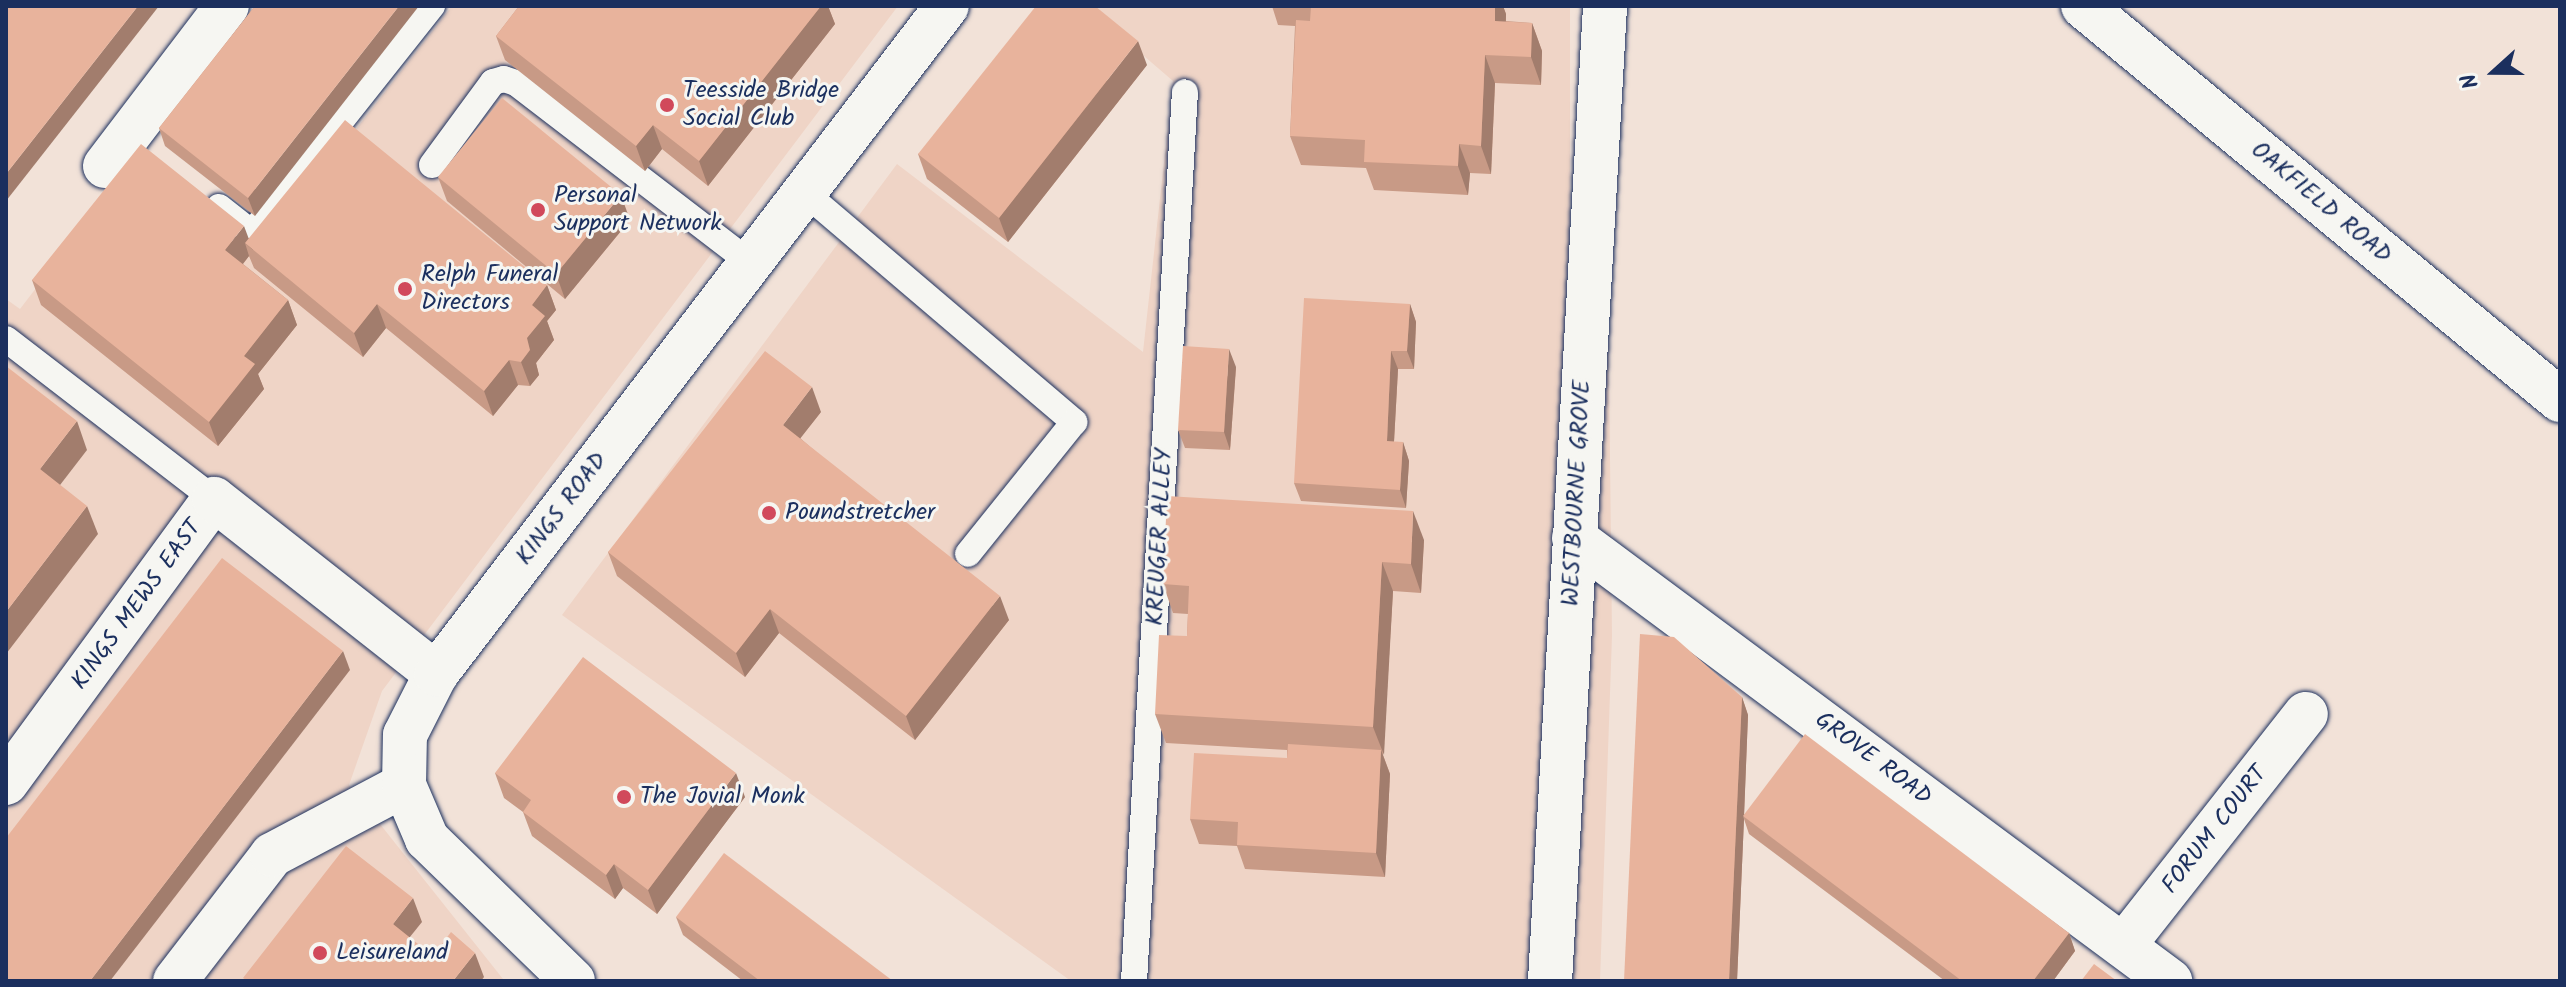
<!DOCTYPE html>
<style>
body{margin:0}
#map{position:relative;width:2566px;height:987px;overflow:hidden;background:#f2e2d8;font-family:Kalam,sans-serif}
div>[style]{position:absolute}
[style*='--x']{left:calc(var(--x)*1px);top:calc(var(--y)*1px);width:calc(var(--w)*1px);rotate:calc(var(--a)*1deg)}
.built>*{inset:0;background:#efd4c6}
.roads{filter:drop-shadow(0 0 2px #1b2f5e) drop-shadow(0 0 2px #1b2f5e)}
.lane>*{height:26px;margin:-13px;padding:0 13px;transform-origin:13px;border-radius:13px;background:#f6f6f2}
.street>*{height:44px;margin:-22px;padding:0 22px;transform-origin:22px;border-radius:22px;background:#f6f6f2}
.secondary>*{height:44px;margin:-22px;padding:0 22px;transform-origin:22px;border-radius:22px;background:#f6f6f2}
.wall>*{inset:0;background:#c89a86}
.shaded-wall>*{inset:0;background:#a27d6d}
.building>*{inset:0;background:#e8b39c}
.dots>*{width:22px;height:22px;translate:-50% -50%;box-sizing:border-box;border:4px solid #f6f6f2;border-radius:50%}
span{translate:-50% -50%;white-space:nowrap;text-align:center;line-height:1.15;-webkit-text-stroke:6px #f6f6f2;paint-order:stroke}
.poi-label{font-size:24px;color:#1b2f5e}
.left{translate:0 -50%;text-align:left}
.street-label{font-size:24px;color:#1b2f5e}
.frame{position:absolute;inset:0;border:8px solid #1b2f5e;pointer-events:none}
.north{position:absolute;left:2454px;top:32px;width:80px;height:80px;-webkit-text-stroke:6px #f6f6f2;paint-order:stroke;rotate:249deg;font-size:22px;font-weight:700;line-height:32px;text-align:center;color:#1b2f5e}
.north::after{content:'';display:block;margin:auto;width:28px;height:36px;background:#1b2f5e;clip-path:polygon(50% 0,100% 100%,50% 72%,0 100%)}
</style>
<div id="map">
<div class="built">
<div style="clip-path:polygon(452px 6px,898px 6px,382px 691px,349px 785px,503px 979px,6px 981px,6px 299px,20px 309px,142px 150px,265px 246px)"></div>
<div style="clip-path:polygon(1086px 6px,1570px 6px,1570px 275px,1608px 276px,1612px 636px,1600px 981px,1071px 981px,562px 615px,897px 164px,1143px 352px,1173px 81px)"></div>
</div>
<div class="roads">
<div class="lane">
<div style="--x:432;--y:165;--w:103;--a:-53.7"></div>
<div style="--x:493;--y:82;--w:11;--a:-15"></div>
<div style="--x:504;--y:79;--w:13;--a:18"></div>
<div style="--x:516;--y:83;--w:296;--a:37.5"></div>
<div style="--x:804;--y:192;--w:355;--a:40.4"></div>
<div style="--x:1074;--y:422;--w:169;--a:128.8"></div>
<div style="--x:219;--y:207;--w:42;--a:38.2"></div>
<div style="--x:252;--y:233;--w:290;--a:-51.6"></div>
<div style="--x:6;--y:339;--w:262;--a:37.6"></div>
<div style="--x:1134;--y:981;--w:890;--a:-86.72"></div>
</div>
<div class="street">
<div style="--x:2083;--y:6;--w:619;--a:39.56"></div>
<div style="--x:105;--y:166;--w:201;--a:-52.7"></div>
<div style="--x:1574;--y:538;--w:743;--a:36.62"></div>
<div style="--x:6;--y:783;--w:352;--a:-53.8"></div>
<div style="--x:214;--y:499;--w:283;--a:38.2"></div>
<div style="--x:2124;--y:945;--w:294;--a:-51.8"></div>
<div style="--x:175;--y:981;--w:159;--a:-52.4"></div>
<div style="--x:272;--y:855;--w:149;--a:-27.9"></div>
</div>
<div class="secondary">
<div style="--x:573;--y:981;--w:204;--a:-135.8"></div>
<div style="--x:427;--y:839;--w:59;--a:-113.1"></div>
<div style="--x:404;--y:785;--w:50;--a:-88.9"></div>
<div style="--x:405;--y:735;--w:68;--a:-63.1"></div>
<div style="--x:436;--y:674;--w:841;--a:-52.59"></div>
<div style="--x:1550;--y:981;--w:977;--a:-86.77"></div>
</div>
</div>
<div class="wall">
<div style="clip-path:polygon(255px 6px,255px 216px,165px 146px,159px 128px)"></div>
<div style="clip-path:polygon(519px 6px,828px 6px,835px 24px,708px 186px,662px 149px,645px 171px,505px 60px,496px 36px)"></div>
<div style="clip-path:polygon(1272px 6px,1503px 6px,1506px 14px,1506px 21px,1532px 23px,1542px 51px,1541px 85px,1495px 83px,1491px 174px,1470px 173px,1468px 195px,1374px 190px,1366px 168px,1301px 165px,1290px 136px,1295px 26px,1278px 25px)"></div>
<div style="clip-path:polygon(1147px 65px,1008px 242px,927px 179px,918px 154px)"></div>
<div style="clip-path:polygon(438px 177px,630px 220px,565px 299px,447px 201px)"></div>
<div style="clip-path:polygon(249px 238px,547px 285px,556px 310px,547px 321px,554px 340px,536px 363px,539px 375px,530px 386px,518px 385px,493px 416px,386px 328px,363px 357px,254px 268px,249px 256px,243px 264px,288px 300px,297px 325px,258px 374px,264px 389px,218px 446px,41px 305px,32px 280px)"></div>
<div style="clip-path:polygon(1410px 304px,1416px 322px,1414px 369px,1398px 369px,1394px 442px,1403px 442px,1409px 461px,1406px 508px,1301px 501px,1294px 483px)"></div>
<div style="clip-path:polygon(1236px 367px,1230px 450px,1185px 448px,1178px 430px)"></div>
<div style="clip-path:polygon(821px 412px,800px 438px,1009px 620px,915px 740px,779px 633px,745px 677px,617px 576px,608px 552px)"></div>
<div style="clip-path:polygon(1424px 540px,1421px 593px,1393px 591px,1383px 755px,1390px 774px,1385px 877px,1245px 869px,1237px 846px,1199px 844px,1190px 819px,1287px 758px,1287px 750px,1166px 743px,1155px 714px,1187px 636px,1188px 614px,1173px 613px,1163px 584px)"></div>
<div style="clip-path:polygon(1742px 697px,1748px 715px,1744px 814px,2069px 933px,2075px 951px,2053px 981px,1945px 981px,1749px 834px,1744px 819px,1737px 981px,1624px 981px)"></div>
<div style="clip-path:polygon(495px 773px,745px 797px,657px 914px,623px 888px,615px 899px,532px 836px,523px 812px,504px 798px)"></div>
<div style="clip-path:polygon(676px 917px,893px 981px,743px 981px,683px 935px)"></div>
</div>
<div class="shaded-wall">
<div style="clip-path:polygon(138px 6px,159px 6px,6px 201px,6px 174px)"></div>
<div style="clip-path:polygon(399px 6px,419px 6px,255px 216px,248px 198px)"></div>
<div style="clip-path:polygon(821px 6px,828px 6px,835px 24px,708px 186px,699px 161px)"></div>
<div style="clip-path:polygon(1495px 6px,1503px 6px,1506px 14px,1505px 49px,1495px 21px)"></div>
<div style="clip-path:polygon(1532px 23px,1542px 51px,1541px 85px,1531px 57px)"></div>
<div style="clip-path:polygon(1138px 41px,1147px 65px,1008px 242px,999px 218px)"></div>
<div style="clip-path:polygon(1485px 55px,1495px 83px,1491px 174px,1481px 146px)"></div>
<div style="clip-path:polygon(653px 125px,662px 149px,645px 171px,636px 146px)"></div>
<div style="clip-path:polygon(1459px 144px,1470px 173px,1468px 195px,1458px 166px)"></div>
<div style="clip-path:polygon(621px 195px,630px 220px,565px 299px,556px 274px)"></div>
<div style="clip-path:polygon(244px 226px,253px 250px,245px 243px,249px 256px,234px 275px,225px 250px)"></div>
<div style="clip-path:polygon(547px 285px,556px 310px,547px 321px,554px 340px,536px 363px,539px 375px,530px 386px,521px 362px,527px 338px,532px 305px)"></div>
<div style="clip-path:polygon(288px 300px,297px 325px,258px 374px,264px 389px,218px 446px,209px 422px,244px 356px)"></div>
<div style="clip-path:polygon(377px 304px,386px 328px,363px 357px,354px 333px)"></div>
<div style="clip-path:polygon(1410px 304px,1416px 322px,1414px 369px,1407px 351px)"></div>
<div style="clip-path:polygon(1229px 349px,1236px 367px,1230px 450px,1224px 432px)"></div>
<div style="clip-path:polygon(1391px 351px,1398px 369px,1393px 459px,1387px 441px)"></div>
<div style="clip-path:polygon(509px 360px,518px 385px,493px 416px,484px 391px)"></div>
<div style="clip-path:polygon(812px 387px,821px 412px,792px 449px,783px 425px)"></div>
<div style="clip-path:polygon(77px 421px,87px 450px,50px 498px,40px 469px)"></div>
<div style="clip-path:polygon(1403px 442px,1409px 461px,1406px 508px,1400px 490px)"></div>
<div style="clip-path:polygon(87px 506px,98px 534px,6px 654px,6px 612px)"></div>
<div style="clip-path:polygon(1413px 511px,1424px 540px,1421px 593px,1411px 564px)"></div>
<div style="clip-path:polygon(1382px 562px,1393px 591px,1384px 755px,1373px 727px)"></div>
<div style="clip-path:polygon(1000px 596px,1009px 620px,915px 740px,906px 716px)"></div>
<div style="clip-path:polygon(770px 609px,779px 633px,745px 677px,736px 653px)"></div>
<div style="clip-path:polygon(343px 651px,350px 670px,110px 981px,90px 981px)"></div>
<div style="clip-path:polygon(1742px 697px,1748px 715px,1744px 817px,1743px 816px,1744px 819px,1737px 981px,1729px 981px)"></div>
<div style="clip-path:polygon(1381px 750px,1390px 774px,1385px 877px,1376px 853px)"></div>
<div style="clip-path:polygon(736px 773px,745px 797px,657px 914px,648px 890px)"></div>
<div style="clip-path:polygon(614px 864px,623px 888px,615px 899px,606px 875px)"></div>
<div style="clip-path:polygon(413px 898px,422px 922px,401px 948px,393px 924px)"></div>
<div style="clip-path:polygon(2069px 933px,2075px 951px,2053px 981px,2033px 981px)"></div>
<div style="clip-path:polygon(475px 953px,484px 977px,481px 981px,453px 981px)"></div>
</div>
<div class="building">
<div style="clip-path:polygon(6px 6px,138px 6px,6px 174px)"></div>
<div style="clip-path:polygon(255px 6px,399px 6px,248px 198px,159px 128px)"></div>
<div style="clip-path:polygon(519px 6px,821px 6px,699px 161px,653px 125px,636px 146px,496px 36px)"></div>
<div style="clip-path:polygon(1036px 6px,1095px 6px,1138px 41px,999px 218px,918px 154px)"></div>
<div style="clip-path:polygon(1311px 6px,1495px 6px,1495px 21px,1532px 23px,1531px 57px,1485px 55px,1481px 146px,1459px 144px,1458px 166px,1364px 162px,1365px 140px,1290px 136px,1296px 20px,1310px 21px)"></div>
<div style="clip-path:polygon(502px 98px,621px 195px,556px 274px,438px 177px)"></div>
<div style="clip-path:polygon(345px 120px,547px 285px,532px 305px,545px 316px,527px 338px,530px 350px,521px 362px,509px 360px,484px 391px,377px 304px,354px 333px,245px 243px)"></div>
<div style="clip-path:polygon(141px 144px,244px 226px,225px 250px,288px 300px,244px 356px,255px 364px,209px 422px,32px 280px)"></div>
<div style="clip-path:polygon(1304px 298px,1410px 304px,1407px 351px,1391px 351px,1389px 395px,1387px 441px,1403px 442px,1400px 490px,1294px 483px)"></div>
<div style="clip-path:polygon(1183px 346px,1229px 349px,1224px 432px,1178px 430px)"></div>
<div style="clip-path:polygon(765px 351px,812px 387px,783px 425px,1000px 596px,906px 716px,770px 609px,736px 653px,608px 552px)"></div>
<div style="clip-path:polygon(6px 366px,77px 421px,40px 469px,87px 506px,6px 612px)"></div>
<div style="clip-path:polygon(1167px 496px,1413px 511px,1411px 564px,1382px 562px,1373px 727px,1155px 714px,1159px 635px,1187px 636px,1189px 586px,1163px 584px)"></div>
<div style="clip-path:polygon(222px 558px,343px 651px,90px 981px,6px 981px,6px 838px)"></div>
<div style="clip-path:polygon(1640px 634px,1674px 637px,1742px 697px,1729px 981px,1624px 981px)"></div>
<div style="clip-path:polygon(583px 657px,736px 773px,648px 890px,614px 864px,606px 875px,523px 812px,531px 800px,495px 773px)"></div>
<div style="clip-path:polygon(1805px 734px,2069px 933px,2033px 981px,1962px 981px,1743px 816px)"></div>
<div style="clip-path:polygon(1288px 744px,1381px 750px,1376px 853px,1237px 845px,1238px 822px,1190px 819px,1194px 753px,1287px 758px)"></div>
<div style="clip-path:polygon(346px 846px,413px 898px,393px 924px,433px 956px,451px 932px,475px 953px,453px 981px,248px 981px,243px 978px)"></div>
<div style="clip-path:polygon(724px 853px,893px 981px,760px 981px,676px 917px)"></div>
<div style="clip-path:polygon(2094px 964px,2117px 981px,2081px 981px)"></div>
</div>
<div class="dots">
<div style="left:667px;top:105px;background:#d1495b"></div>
<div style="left:538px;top:210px;background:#d1495b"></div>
<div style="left:405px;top:289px;background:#d1495b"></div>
<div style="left:769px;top:513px;background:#d1495b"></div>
<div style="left:624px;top:797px;background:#d1495b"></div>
<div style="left:320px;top:953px;background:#d1495b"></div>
</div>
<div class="poi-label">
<span class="left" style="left:683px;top:105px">Teesside Bridge<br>Social Club</span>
<span class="left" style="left:554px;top:210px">Personal<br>Support Network</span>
<span class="left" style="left:421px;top:289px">Relph Funeral<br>Directors</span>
<span class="left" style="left:785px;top:513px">Poundstretcher</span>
<span class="left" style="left:640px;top:797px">The Jovial Monk</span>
<span class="left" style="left:336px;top:953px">Leisureland</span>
</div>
<div class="street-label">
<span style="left:2321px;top:203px;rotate:40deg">OAKFIELD ROAD</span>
<span style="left:1577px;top:493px;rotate:-87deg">WESTBOURNE GROVE</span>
<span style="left:562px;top:509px;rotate:-53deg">KINGS ROAD</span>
<span style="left:1160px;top:537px;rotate:-87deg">KREUGER ALLEY</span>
<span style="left:137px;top:605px;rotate:-54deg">KINGS MEWS EAST</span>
<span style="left:1873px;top:759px;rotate:37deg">GROVE ROAD</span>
<span style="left:2215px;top:830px;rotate:-52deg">FORUM COURT</span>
</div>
<div class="frame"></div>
<div class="north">N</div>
</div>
